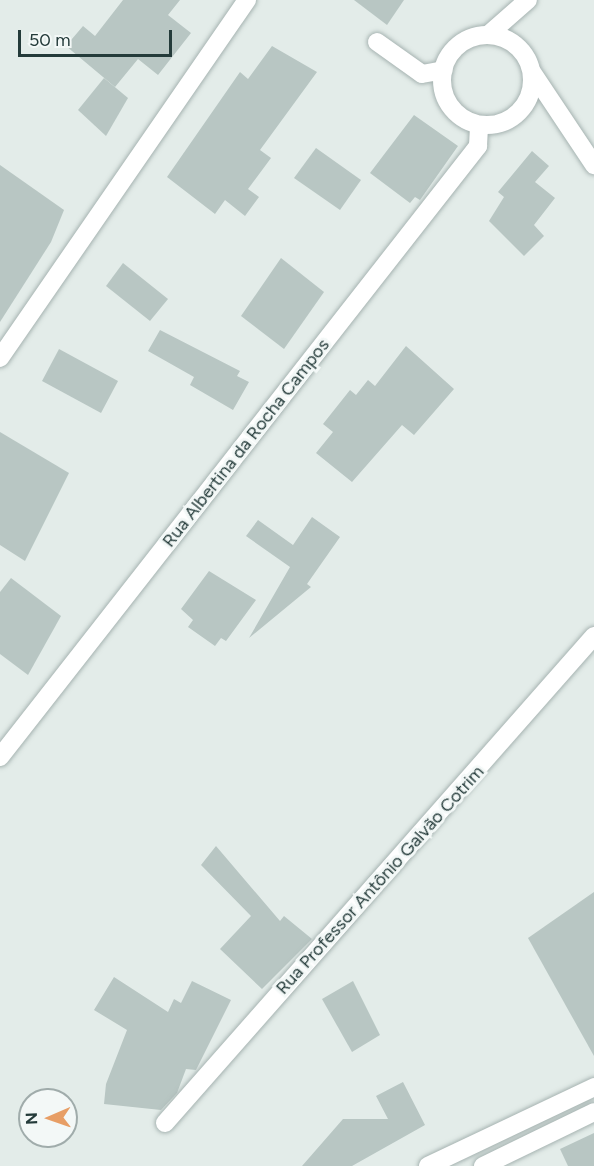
<!DOCTYPE html>
<meta charset="utf-8">
<style>
body{margin:0}
#map{position:relative;width:594px;height:1166px;overflow:hidden;background:#e3ece9;font-family:Figtree,sans-serif}
div>[style]{position:absolute}
[style*='--x']{left:calc(var(--x)*1px);top:calc(var(--y)*1px);width:calc(var(--w)*1px);rotate:calc(var(--a)*1deg)}
.building>*{inset:0;background:#b8c6c3}
.roads{filter:drop-shadow(0 0 2px #a6b3b1) drop-shadow(0 0 2px #a6b3b1)}
.minor>*{height:18px;margin:-9px;padding:0 9px;transform-origin:9px;border-radius:9px;background:#fff}
.minor>.ring{margin:-9px;padding:0;box-sizing:content-box;background:none;border:18px solid #fff;border-radius:50%}
.tertiary>*{height:18px;margin:-9px;padding:0 9px;transform-origin:9px;border-radius:9px;background:#fff}
span{translate:-50% -50%;white-space:nowrap;text-align:center;line-height:1.15;-webkit-text-stroke:6px #f3f8f7;paint-order:stroke}
.street-label{font-size:18px;color:#243b3a}
.north{position:absolute;left:18px;top:1088px;width:60px;height:60px;box-sizing:border-box;background:#f3f8f7;border:2px solid #a0acab;border-radius:50%;rotate:268deg;font-size:16px;font-weight:700;line-height:24px;text-align:center;color:#243b3a}
.north::after{content:'';display:block;margin:auto;width:21px;height:27px;background:#e79e65;clip-path:polygon(50% 0,100% 100%,50% 72%,0 100%)}
.scale{position:absolute;left:18px;top:30px;width:154px;height:27px;box-sizing:border-box;border:3px solid #243b3a;border-top:0;padding-left:8px;font-size:18px;line-height:21px;white-space:nowrap;color:#243b3a;-webkit-text-stroke:4px #f3f8f7;paint-order:stroke}
</style>
<div id="map">
<div class="building">
<div style="clip-path:polygon(123px 0,180px 0,168px 15px,191px 33px,158px 75px,138px 59px,115px 87px,66px 46px,83px 26px,95px 36px)"></div>
<div style="clip-path:polygon(354px 0,404px 0,387px 25px)"></div>
<div style="clip-path:polygon(272px 46px,317px 72px,260px 150px,271px 158px,248px 189px,259px 197px,245px 216px,225px 200px,215px 214px,167px 177px,240px 72px,248px 79px)"></div>
<div style="clip-path:polygon(104px 78px,128px 98px,106px 136px,78px 110px)"></div>
<div style="clip-path:polygon(414px 115px,458px 146px,420px 200px,415px 197px,410px 203px,370px 173px)"></div>
<div style="clip-path:polygon(316px 148px,361px 180px,340px 210px,294px 178px)"></div>
<div style="clip-path:polygon(532px 151px,549px 166px,535px 182px,555px 198px,534px 225px,544px 236px,524px 256px,489px 221px,504px 197px,498px 192px)"></div>
<div style="clip-path:polygon(0 165px,64px 210px,51px 242px,0 322px)"></div>
<div style="clip-path:polygon(281px 258px,324px 292px,284px 349px,241px 316px)"></div>
<div style="clip-path:polygon(123px 263px,168px 299px,150px 321px,106px 286px)"></div>
<div style="clip-path:polygon(160px 330px,240px 371px,237px 376px,249px 382px,233px 410px,190px 385px,194px 377px,148px 351px)"></div>
<div style="clip-path:polygon(406px 346px,454px 389px,414px 435px,402px 425px,352px 482px,316px 453px,333px 432px,323px 424px,350px 390px,356px 395px,368px 380px,375px 386px)"></div>
<div style="clip-path:polygon(59px 349px,118px 381px,101px 413px,42px 381px)"></div>
<div style="clip-path:polygon(0 432px,69px 473px,25px 561px,0 545px)"></div>
<div style="clip-path:polygon(312px 517px,340px 537px,307px 584px,311px 587px,249px 638px,290px 567px,246px 536px,258px 520px,293px 545px)"></div>
<div style="clip-path:polygon(209px 571px,256px 600px,226px 641px,221px 638px,215px 646px,188px 627px,193px 620px,181px 609px)"></div>
<div style="clip-path:polygon(11px 578px,61px 616px,28px 675px,0 654px,0 592px)"></div>
<div style="clip-path:polygon(216px 846px,280px 921px,284px 916px,312px 939px,262px 989px,220px 949px,251px 916px,201px 865px)"></div>
<div style="clip-path:polygon(594px 892px,594px 1056px,528px 938px)"></div>
<div style="clip-path:polygon(114px 977px,168px 1012px,174px 999px,181px 1003px,192px 981px,231px 1000px,196px 1070px,186px 1069px,177px 1093px,161px 1110px,104px 1104px,106px 1084px,127px 1030px,94px 1010px)"></div>
<div style="clip-path:polygon(353px 981px,380px 1035px,352px 1052px,322px 999px)"></div>
<div style="clip-path:polygon(403px 1082px,425px 1125px,352px 1166px,302px 1166px,343px 1119px,388px 1119px,376px 1096px)"></div>
<div style="clip-path:polygon(594px 1133px,594px 1166px,568px 1166px,560px 1149px)"></div>
</div>
<div class="roads">
<div class="minor">
<div style="--x:488;--y:35;--w:53;--a:-41.2"></div>
<div class="ring" style="left:442px;top:35px;width:72px;height:72px"></div>
<div style="--x:377;--y:42;--w:55;--a:35.4"></div>
<div style="--x:422;--y:74;--w:22;--a:-10"></div>
<div style="--x:532;--y:72;--w:112;--a:56.3"></div>
<div style="--x:0;--y:358;--w:435;--a:-55.4"></div>
<div style="--x:0;--y:757;--w:776;--a:-51.96"></div>
<div style="--x:478;--y:146;--w:21;--a:-87"></div>
<div style="--x:165;--y:1123;--w:649;--a:-48.62"></div>
</div>
<div class="tertiary">
<div style="--x:428;--y:1166;--w:184;--a:-25.4"></div>
<div style="--x:483;--y:1166;--w:123;--a:-25.9"></div>
</div>
</div>
<div class="street-label">
<span style="left:246px;top:443px;rotate:-52deg">Rua Albertina da Rocha Campos</span>
<span style="left:380px;top:880px;rotate:-48deg">Rua Professor Antônio Galvão Cotrim</span>
</div>
<div class="north">N</div>
<div class="scale">50 m</div>
</div>
